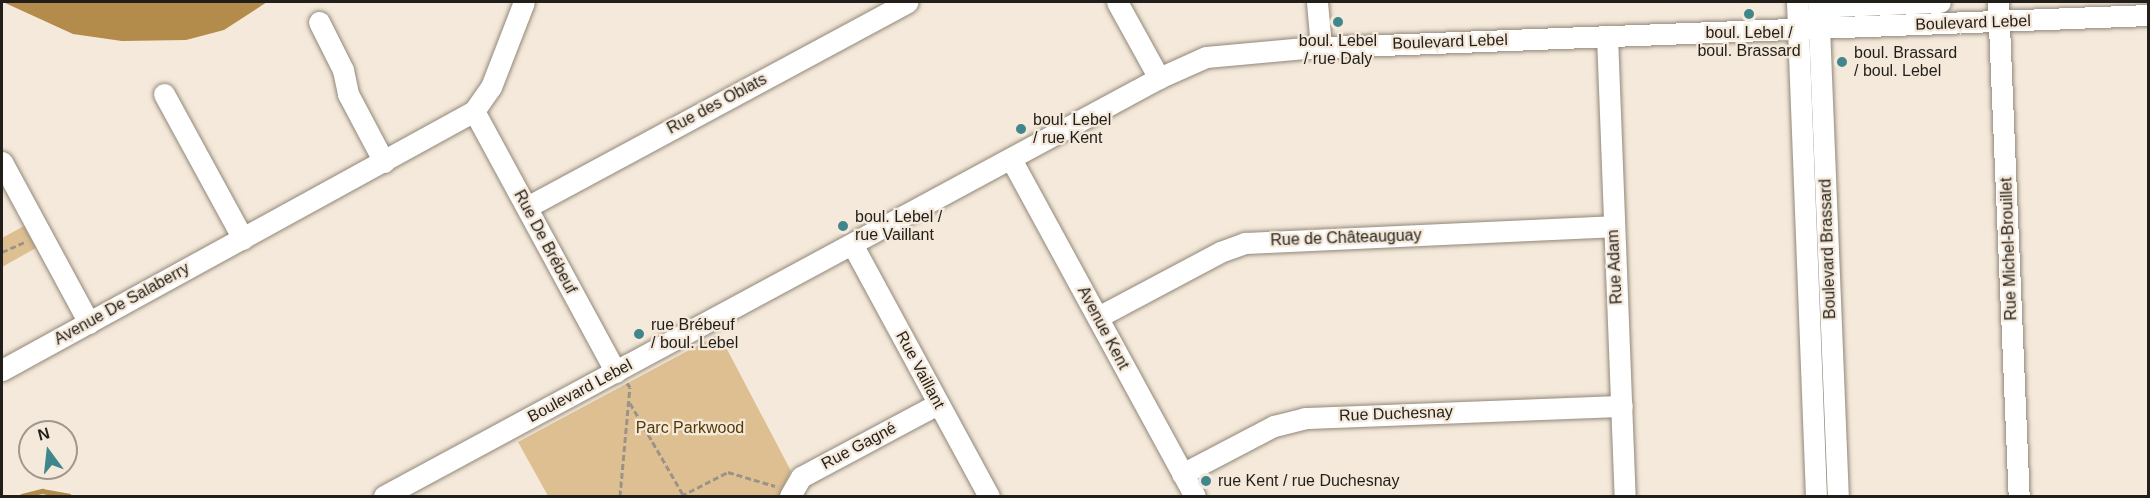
<!DOCTYPE html>
<meta charset="utf-8">
<style>
body{margin:0}
#map{position:relative;width:2150px;height:498px;overflow:hidden;background:#f4e9da;font-family:Helvetica,sans-serif}
div>[style]{position:absolute}
[style*='--x']{left:calc(var(--x)*1px);top:calc(var(--y)*1px);width:calc(var(--w)*1px);rotate:calc(var(--a)*1deg)}
.green>*{inset:0;background:#ddbf92}
.water>*{inset:0;background:#b38b4b}
.stream>*{height:4.5px;margin:-2.25px;padding:0 2.25px;transform-origin:2.25px;border-radius:2.25px;background:#b38b4b}
.path>*{height:3px;margin-top:-1.5px;transform-origin:0;background:repeating-linear-gradient(90deg,#9b9388 0 6px,transparent 0 9px)}
.roads{filter:drop-shadow(0 0 2px #918779) drop-shadow(0 0 2px #918779)}
.minor>*{height:21px;margin:-10.5px;padding:0 10.5px;transform-origin:10.5px;border-radius:10.5px;background:#fff}
.dots>*{width:16px;height:16px;translate:-50% -50%;box-sizing:border-box;border:3px solid #f4e9da;border-radius:50%}
span{translate:-50% -50%;white-space:nowrap;text-align:center;line-height:1.15;-webkit-text-stroke:4.5px #f4e9da;paint-order:stroke}
.street-label{font-size:16px;color:#221e19}
.poi-label{font-size:16px;color:#221e19}
.left{translate:0 -50%;text-align:left}
.park-label{font-size:16px;color:#553a03}
.frame{position:absolute;inset:0;border:3px solid #221e19;pointer-events:none}
.north{position:absolute;left:18px;top:420px;width:60px;height:60px;box-sizing:border-box;background:#f4e9da;border:2px solid #a0988d;border-radius:50%;rotate:345deg;font-size:16px;font-weight:700;line-height:24px;text-align:center;color:#221e19}
.north::after{content:'';display:block;margin:auto;width:21px;height:27px;background:#3f878c;clip-path:polygon(50% 0,100% 100%,50% 72%,0 100%)}
</style>
<div id="map">
<div class="green">
<div style="clip-path:polygon(24px 226px,36px 248px,2px 267px,2px 238px)"></div>
<div style="clip-path:polygon(719px 334px,791px 471px,779px 496px,548px 496px,518px 442px)"></div>
</div>
<div class="water">
<div style="clip-path:polygon(3px 2px,267px 2px,224px 30px,186px 40px,122px 41px,73px 34px)"></div>
</div>
<div class="stream">
<div style="--x:22;--y:496;--w:21;--a:-14"></div>
<div style="--x:42;--y:491;--w:27;--a:10"></div>
</div>
<div class="path">
<div style="--x:2;--y:252;--w:27;--a:-24"></div>
<div style="--x:630;--y:403;--w:108;--a:59.9"></div>
<div style="--x:620;--y:496;--w:109;--a:-84.8"></div>
<div style="--x:630;--y:387;--w:5;--a:-127"></div>
<div style="--x:681;--y:496;--w:53;--a:-27.1"></div>
<div style="--x:728;--y:472;--w:49;--a:16.6"></div>
</div>
<div class="roads">
<div class="minor">
<div style="--x:1117;--y:2;--w:87;--a:61.1"></div>
<div style="--x:1317;--y:2;--w:45;--a:84.9"></div>
<div style="--x:1797;--y:2;--w:494;--a:87.8"></div>
<div style="--x:1818;--y:2;--w:494;--a:87.7"></div>
<div style="--x:1998;--y:2;--w:494;--a:87.6"></div>
<div style="--x:1808;--y:21;--w:31;--a:-29"></div>
<div style="--x:1835;--y:6;--w:105;--a:-2.2"></div>
<div style="--x:319;--y:22;--w:54;--a:63.4"></div>
<div style="--x:343;--y:70;--w:25;--a:78"></div>
<div style="--x:348;--y:94;--w:77;--a:62.1"></div>
<div style="--x:1607;--y:36;--w:460;--a:87.8"></div>
<div style="--x:164;--y:94;--w:165;--a:61.4"></div>
<div style="--x:474;--y:111;--w:297;--a:61.5"></div>
<div style="--x:1011;--y:159;--w:384;--a:61.4"></div>
<div style="--x:2;--y:162;--w:183;--a:61.6"></div>
<div style="--x:527;--y:207;--w:432;--a:-28.3"></div>
<div style="--x:852;--y:244;--w:287;--a:61.5"></div>
<div style="--x:1098;--y:317;--w:138;--a:-28"></div>
<div style="--x:1220;--y:252;--w:27;--a:-20"></div>
<div style="--x:1245;--y:243;--w:368;--a:-2.6"></div>
<div style="--x:2;--y:370;--w:538;--a:-28.75"></div>
<div style="--x:474;--y:111;--w:29;--a:-55"></div>
<div style="--x:491;--y:87;--w:91;--a:-68.8"></div>
<div style="--x:1182;--y:474;--w:104;--a:-27.6"></div>
<div style="--x:1274;--y:426;--w:32;--a:-14"></div>
<div style="--x:1305;--y:418;--w:317;--a:-2.2"></div>
<div style="--x:384;--y:496;--w:881;--a:-28.34"></div>
<div style="--x:1159;--y:78;--w:51;--a:-24.1"></div>
<div style="--x:1206;--y:57;--w:99;--a:-5.2"></div>
<div style="--x:1305;--y:48;--w:844;--a:-2.24"></div>
<div style="--x:790;--y:496;--w:22;--a:-60"></div>
<div style="--x:801;--y:477;--w:155;--a:-28.1"></div>
</div>
</div>
<div class="dots">
<div style="left:1749px;top:14px;background:#3f878c"></div>
<div style="left:1338px;top:22px;background:#3f878c"></div>
<div style="left:1842px;top:62px;background:#3f878c"></div>
<div style="left:1021px;top:129px;background:#3f878c"></div>
<div style="left:843px;top:226px;background:#3f878c"></div>
<div style="left:639px;top:334px;background:#3f878c"></div>
<div style="left:1206px;top:481px;background:#3f878c"></div>
</div>
<div class="street-label">
<span style="left:1973px;top:23px;rotate:-2deg">Boulevard Lebel</span>
<span style="left:1450px;top:42px;rotate:-2deg">Boulevard Lebel</span>
<span style="left:717px;top:104px;rotate:-28deg">Rue des Oblats</span>
<span style="left:1346px;top:238px;rotate:-2deg">Rue de Châteauguay</span>
<span style="left:545px;top:242px;rotate:62deg">Rue De Brébeuf</span>
<span style="left:1828px;top:249px;rotate:-92deg">Boulevard Brassard</span>
<span style="left:2009px;top:249px;rotate:-92deg">Rue Michel-Brouillet</span>
<span style="left:1615px;top:267px;rotate:-93deg">Rue Adam</span>
<span style="left:122px;top:304px;rotate:-29deg">Avenue De Salaberry</span>
<span style="left:1103px;top:328px;rotate:62deg">Avenue Kent</span>
<span style="left:920px;top:370px;rotate:62deg">Rue Vaillant</span>
<span style="left:580px;top:391px;rotate:-28deg">Boulevard Lebel</span>
<span style="left:1396px;top:414px;rotate:-2deg">Rue Duchesnay</span>
<span style="left:859px;top:446px;rotate:-28deg">Rue Gagné</span>
</div>
<div class="poi-label">
<span style="left:1749px;top:42px">boul. Lebel /<br>boul. Brassard</span>
<span style="left:1338px;top:50px">boul. Lebel<br>/ rue Daly</span>
<span class="left" style="left:1854px;top:62px">boul. Brassard<br>/ boul. Lebel</span>
<span class="left" style="left:1033px;top:129px">boul. Lebel<br>/ rue Kent</span>
<span class="left" style="left:855px;top:226px">boul. Lebel /<br>rue Vaillant</span>
<span class="left" style="left:651px;top:334px">rue Brébeuf<br>/ boul. Lebel</span>
<span class="left" style="left:1218px;top:481px">rue Kent / rue Duchesnay</span>
</div>
<div class="park-label">
<span style="left:690px;top:428px">Parc Parkwood</span>
</div>
<div class="frame"></div>
<div class="north">N</div>
</div>
